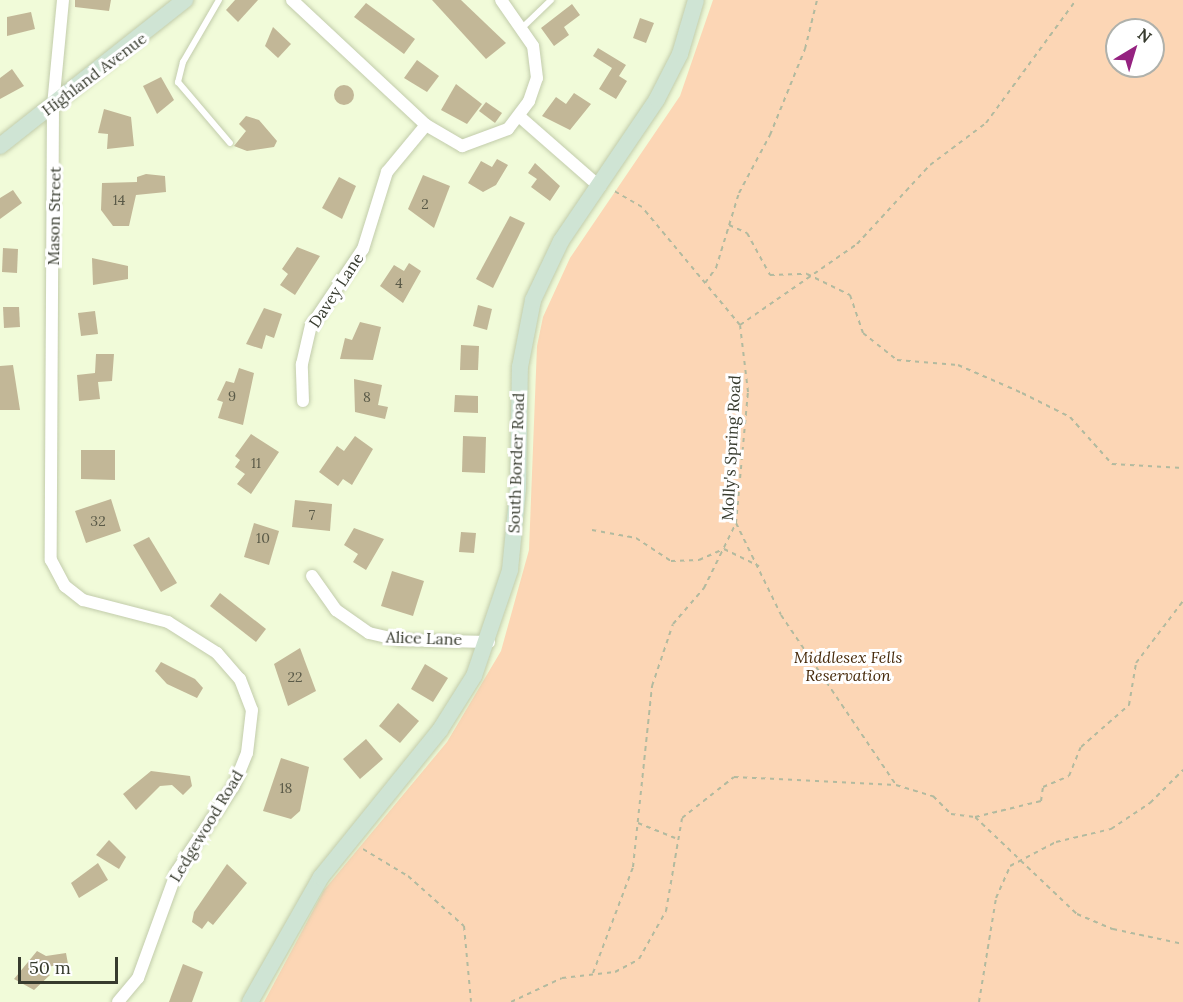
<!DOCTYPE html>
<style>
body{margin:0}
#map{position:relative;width:1183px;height:1002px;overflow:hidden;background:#f1fbd9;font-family:Lora,serif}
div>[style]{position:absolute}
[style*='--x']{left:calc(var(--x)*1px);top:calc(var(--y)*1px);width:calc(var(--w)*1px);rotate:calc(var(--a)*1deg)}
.green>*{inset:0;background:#fcd6b5}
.building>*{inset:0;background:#c2b797}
.round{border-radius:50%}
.path>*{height:2px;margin-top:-1px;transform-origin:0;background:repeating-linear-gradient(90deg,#b2ba9f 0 4.5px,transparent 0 9px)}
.roads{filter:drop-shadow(0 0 2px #c2ccab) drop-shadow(0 0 2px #c2ccab)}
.service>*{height:6px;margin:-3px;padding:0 3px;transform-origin:3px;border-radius:3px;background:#fff}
.minor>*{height:12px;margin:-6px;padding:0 6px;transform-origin:6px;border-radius:6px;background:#fff}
.secondary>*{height:16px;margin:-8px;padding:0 8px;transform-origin:8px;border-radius:8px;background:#cfe4d4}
span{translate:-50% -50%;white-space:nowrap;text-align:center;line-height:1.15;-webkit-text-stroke:6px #fff;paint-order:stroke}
.number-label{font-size:14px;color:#5a5a48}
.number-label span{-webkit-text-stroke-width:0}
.street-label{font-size:16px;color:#373b2e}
.park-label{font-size:16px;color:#452808;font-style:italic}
.north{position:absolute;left:1105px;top:18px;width:60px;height:60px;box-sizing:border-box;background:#fff;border:2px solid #afb1ab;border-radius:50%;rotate:38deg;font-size:16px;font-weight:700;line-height:24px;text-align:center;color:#373b2e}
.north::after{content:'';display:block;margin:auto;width:21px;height:27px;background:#952280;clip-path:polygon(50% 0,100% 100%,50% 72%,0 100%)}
.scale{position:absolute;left:18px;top:957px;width:100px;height:27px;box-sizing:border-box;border:3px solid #373b2e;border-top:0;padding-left:8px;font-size:18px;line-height:21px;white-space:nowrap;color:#373b2e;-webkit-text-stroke:4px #fff;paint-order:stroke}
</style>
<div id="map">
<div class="green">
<div style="clip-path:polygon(evenodd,713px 0,1183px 0,1183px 1002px,264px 1002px,324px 890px,447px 742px,501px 651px,529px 550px,537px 346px,543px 317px,570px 258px,680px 96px,713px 0,1117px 30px,1153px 30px,1153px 66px,1117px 66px,1117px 30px)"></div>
</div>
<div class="building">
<div style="clip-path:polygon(75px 0,111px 0,109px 11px,75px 7px)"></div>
<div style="clip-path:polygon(235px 0,258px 0,238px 22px,226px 10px)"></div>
<div style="clip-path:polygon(432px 0,461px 0,506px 43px,486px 59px)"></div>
<div style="clip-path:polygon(366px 3px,415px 39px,404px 54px,354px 17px)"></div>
<div style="clip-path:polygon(572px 4px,580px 15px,564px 27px,569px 35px,554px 46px,541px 28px)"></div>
<div style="clip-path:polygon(31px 12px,35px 29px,7px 36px,7px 17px)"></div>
<div style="clip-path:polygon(640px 18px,654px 23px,646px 43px,633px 38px)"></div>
<div style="clip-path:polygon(273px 27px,291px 44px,278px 58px,265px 46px)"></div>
<div style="clip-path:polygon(598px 48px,626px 65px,619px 76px,627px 81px,616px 99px,599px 89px,612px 68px,593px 56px)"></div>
<div style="clip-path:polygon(417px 60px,439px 76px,427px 92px,404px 78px)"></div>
<div style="clip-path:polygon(12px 69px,24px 86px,0 99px,0 78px)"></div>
<div style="clip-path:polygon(161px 77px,174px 100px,157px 114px,143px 86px)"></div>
<div style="clip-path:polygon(456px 84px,482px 104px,467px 124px,441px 110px)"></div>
<div class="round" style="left:334px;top:85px;width:20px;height:20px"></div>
<div style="clip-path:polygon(574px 93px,591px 104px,570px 130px,542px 116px,556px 97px,566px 104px)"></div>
<div style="clip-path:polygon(486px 102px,502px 113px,495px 123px,479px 111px)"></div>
<div style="clip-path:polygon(104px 109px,131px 117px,134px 146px,107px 149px,108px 134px,98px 133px)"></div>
<div style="clip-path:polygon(246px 116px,259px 120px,277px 141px,274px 147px,247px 151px,234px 146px,246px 131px,239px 124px)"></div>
<div style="clip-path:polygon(497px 159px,508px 165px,496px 185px,483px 192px,468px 183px,481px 161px,492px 167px)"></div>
<div style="clip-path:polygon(535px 163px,560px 186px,550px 201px,531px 187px,537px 179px,528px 173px)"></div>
<div style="clip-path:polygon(146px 174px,165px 176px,166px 192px,136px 195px,129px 226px,113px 226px,101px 210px,102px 183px,137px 182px,137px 177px)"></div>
<div style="clip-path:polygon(423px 175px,450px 186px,434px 228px,408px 209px)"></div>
<div style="clip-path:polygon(339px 177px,356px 186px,342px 219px,322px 208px)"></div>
<div style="clip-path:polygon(13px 190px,22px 203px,0 219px,0 198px)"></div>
<div style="clip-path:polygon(510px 216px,525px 223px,493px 288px,476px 279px)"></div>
<div style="clip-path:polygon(297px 247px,320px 256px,295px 295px,280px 285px,288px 274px,282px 269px)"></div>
<div style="clip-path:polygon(3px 248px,18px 249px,17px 273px,2px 272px)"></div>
<div style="clip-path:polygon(92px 258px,128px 266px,128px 279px,93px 285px)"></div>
<div style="clip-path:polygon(409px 263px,421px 271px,403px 303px,380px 286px,394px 265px,404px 271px)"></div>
<div style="clip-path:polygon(478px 305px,492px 309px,487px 330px,473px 326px)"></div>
<div style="clip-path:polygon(3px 307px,19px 307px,20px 327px,4px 328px)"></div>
<div style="clip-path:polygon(264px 308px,282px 314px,274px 338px,266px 335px,262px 349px,246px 344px)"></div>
<div style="clip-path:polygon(95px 311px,98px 334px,81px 336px,78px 313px)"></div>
<div style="clip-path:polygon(360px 322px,381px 327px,373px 360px,340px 359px,345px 338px,352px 340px)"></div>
<div style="clip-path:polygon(461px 345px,479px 346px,478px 370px,460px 370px)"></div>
<div style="clip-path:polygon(96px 354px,114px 354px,112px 381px,98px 382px,100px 399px,79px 401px,77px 375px,95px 373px)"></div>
<div style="clip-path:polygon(13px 365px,20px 410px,0 410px,0 366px)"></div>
<div style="clip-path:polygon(239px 368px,254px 373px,243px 425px,218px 418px,223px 402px,217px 400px,226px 381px,234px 383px)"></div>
<div style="clip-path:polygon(354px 379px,382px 385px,378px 405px,388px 407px,385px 419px,355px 412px)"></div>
<div style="clip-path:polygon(455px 395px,478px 396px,478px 413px,454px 412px)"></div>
<div style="clip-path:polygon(251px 434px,279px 452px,251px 494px,237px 484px,245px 474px,235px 467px,240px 460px,235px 456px)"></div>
<div style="clip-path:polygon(355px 436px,373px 449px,352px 485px,343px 479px,338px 486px,319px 472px,337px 446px,344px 451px)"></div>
<div style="clip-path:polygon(463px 436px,486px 437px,485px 473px,462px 472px)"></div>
<div style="clip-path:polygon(81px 450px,115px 450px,115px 480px,81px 479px)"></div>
<div style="clip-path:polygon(111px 499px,121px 531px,86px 543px,75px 511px)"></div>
<div style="clip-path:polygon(295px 500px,332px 504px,330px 531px,292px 527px)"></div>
<div style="clip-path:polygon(254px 523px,279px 531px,269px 565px,244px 557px)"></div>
<div style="clip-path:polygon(354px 528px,384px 539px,366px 570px,353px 562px,358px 554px,344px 545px)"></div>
<div style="clip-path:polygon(461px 532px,476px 533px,474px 553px,459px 552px)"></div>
<div style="clip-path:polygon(149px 537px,177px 583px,161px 592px,133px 545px)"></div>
<div style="clip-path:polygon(392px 571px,424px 581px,413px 616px,381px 606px)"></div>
<div style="clip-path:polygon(220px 593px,266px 629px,256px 642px,210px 606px)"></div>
<div style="clip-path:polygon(300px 648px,316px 691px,288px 706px,274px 664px)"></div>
<div style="clip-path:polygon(161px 662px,195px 679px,203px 688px,197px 698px,167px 684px,155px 671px)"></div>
<div style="clip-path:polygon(425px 664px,448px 678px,433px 702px,411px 689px)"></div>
<div style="clip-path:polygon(398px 703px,419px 721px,400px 743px,379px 726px)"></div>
<div style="clip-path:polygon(366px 739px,383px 759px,360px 779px,343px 759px)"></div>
<div style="clip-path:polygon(281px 758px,309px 767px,300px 811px,291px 819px,263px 811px)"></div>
<div style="clip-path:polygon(151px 771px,190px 776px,192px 786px,183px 795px,172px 785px,160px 786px,136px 810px,123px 794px)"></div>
<div style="clip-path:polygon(109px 840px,126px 857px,119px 869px,96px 855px)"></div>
<div style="clip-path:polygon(98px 863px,108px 880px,79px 898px,71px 883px)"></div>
<div style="clip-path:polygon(227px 864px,247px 883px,213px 925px,208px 921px,202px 929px,192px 922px,194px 912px)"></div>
<div style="clip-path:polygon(37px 951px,46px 956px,66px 953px,68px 964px,37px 968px,50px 975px,34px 990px,14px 979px)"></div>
<div style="clip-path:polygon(183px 964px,203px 972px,192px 1002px,169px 1002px)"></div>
</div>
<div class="path">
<div style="--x:729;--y:225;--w:20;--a:24"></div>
<div style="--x:747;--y:233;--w:48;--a:61.3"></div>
<div style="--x:770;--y:275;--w:37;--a:-2"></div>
<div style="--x:807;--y:274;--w:48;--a:26"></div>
<div style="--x:850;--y:295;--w:40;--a:71.1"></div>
<div style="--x:863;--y:333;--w:43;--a:38.5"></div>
<div style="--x:897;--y:360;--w:61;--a:4.7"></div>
<div style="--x:958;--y:365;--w:70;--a:23.6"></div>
<div style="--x:1022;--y:393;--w:54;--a:26.6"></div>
<div style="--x:1070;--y:417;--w:63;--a:48.2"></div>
<div style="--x:1112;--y:464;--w:71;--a:3.2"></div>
<div style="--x:705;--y:283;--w:19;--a:-54"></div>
<div style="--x:716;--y:268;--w:78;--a:-73"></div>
<div style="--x:739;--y:193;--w:66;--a:-61.9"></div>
<div style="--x:770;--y:135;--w:93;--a:-67.9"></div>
<div style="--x:805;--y:49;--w:50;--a:-76.2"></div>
<div style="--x:740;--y:325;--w:142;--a:-34.7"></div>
<div style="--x:857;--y:244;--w:108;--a:-47.3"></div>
<div style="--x:930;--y:165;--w:70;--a:-36.9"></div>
<div style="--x:986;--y:123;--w:152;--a:-53.8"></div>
<div style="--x:736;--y:523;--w:102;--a:63.9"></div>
<div style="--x:781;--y:615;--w:205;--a:55.9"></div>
<div style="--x:592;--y:530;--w:45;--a:10.3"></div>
<div style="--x:636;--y:538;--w:42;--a:33.3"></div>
<div style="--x:671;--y:561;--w:28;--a:-2"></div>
<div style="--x:699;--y:560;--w:27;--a:-24"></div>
<div style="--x:724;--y:549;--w:39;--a:26"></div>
<div style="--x:975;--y:817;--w:141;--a:43.6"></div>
<div style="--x:1077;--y:914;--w:39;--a:23"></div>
<div style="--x:1113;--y:929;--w:72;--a:12.1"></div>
<div style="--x:638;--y:823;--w:40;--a:22"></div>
<div style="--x:363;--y:849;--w:52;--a:31"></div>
<div style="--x:408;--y:876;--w:75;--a:41.8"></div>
<div style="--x:464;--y:926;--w:76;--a:84.7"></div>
<div style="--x:593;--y:973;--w:113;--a:-69.3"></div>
<div style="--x:633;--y:867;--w:182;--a:-84"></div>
<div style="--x:652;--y:686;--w:65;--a:-71.3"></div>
<div style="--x:673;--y:624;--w:48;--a:-49.3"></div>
<div style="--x:704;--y:588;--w:72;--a:-63.8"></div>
<div style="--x:736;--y:523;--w:132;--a:-84.8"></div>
<div style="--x:748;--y:392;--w:67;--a:-96.8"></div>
<div style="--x:740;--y:325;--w:153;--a:-129.7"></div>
<div style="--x:642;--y:207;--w:32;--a:-150"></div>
<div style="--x:511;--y:1002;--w:56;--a:-25.2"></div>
<div style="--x:562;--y:978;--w:53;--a:-6.5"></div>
<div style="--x:615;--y:972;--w:27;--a:-28"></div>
<div style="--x:639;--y:959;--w:55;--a:-60.6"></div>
<div style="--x:666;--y:911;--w:94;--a:-80.2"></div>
<div style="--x:682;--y:818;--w:66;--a:-38.3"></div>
<div style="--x:734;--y:777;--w:162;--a:2.8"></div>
<div style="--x:896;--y:785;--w:39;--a:17"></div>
<div style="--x:933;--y:796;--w:25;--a:45"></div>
<div style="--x:951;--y:814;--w:24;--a:7"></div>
<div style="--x:975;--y:817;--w:68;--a:-13.6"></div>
<div style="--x:1041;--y:801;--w:14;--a:-82"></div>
<div style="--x:1043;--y:787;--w:28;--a:-23"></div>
<div style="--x:1069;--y:776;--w:31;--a:-68"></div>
<div style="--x:1081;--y:747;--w:64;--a:-41.2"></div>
<div style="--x:1129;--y:705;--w:43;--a:-80.5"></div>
<div style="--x:1136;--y:663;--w:78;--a:-52.8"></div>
<div style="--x:979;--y:1002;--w:105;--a:-80.7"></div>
<div style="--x:996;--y:898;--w:35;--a:-66"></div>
<div style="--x:1010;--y:866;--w:52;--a:-27.6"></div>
<div style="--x:1056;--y:842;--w:57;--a:-13.3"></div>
<div style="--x:1111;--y:829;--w:47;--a:-33.7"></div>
<div style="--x:1150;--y:803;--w:47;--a:-45"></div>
</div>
<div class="roads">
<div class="service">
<div style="--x:219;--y:0;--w:72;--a:120.1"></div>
<div style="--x:183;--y:62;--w:21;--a:104"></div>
<div style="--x:178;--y:82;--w:80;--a:49.6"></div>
<div style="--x:523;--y:27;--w:39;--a:-44"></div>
</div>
<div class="minor">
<div style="--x:63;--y:0;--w:105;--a:95.4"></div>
<div style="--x:53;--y:105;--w:455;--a:90.3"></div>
<div style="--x:51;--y:560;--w:30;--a:62"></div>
<div style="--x:65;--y:586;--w:23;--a:38"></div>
<div style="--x:83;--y:600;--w:88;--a:14.5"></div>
<div style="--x:168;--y:622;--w:58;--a:32.3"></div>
<div style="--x:217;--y:653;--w:35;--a:49"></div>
<div style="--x:240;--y:679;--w:33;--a:69"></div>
<div style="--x:252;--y:710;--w:43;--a:96.6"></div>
<div style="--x:247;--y:753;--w:37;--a:112"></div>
<div style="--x:233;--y:787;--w:101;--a:123.7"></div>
<div style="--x:177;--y:871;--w:114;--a:110"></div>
<div style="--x:138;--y:978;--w:31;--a:130"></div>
<div style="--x:292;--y:0;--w:183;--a:43"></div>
<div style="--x:426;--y:125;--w:42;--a:30.3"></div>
<div style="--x:462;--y:146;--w:49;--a:-20.3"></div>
<div style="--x:508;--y:129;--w:35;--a:-53"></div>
<div style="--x:529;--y:101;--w:24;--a:-71"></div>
<div style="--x:537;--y:78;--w:32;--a:-97"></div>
<div style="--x:533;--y:46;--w:56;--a:-124.8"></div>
<div style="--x:520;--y:117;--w:106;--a:41.2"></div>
<div style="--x:303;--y:401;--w:37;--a:-92"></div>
<div style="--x:302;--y:364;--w:39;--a:-77"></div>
<div style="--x:311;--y:326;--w:93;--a:-56"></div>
<div style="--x:363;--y:249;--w:81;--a:-72.7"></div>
<div style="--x:387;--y:172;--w:61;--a:-50.3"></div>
<div style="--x:312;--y:576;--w:42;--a:54.8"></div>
<div style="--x:336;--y:610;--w:40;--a:34.9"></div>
<div style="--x:369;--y:633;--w:31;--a:13"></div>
<div style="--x:399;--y:640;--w:90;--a:1.3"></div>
</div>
<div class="secondary">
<div style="--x:0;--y:146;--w:236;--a:-38.3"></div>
<div style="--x:250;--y:1002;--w:144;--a:-60.4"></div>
<div style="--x:321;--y:877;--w:189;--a:-51"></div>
<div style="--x:440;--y:730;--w:64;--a:-57.8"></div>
<div style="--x:474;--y:676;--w:112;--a:-71.2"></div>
<div style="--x:510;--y:570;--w:81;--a:-84.4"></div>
<div style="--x:518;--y:489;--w:122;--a:-89.1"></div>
<div style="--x:520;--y:367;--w:68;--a:-79"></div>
<div style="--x:533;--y:300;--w:65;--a:-64.6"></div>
<div style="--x:561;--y:241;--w:171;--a:-55.9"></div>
<div style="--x:657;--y:99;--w:51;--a:-62.9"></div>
<div style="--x:680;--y:54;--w:56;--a:-73.5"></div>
</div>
</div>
<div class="number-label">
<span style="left:119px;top:200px">14</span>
<span style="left:425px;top:204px">2</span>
<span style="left:399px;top:283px">4</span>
<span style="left:232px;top:396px">9</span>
<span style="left:367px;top:397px">8</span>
<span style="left:256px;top:463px">11</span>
<span style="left:312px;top:515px">7</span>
<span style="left:98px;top:521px">32</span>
<span style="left:263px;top:538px">10</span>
<span style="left:295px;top:677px">22</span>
<span style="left:286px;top:788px">18</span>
</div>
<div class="street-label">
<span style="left:94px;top:74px;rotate:-37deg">Highland Avenue</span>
<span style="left:54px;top:216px;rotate:-89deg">Mason Street</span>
<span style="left:336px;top:290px;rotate:-57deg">Davey Lane</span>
<span style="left:731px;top:448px;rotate:-87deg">Molly's Spring Road</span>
<span style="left:516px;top:463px;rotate:-88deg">South Border Road</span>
<span style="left:424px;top:638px;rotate:2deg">Alice Lane</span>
<span style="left:206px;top:826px;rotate:-59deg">Ledgewood Road</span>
</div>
<div class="park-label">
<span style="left:848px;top:666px">Middlesex Fells<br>Reservation</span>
</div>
<div class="north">N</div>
<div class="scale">50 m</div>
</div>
